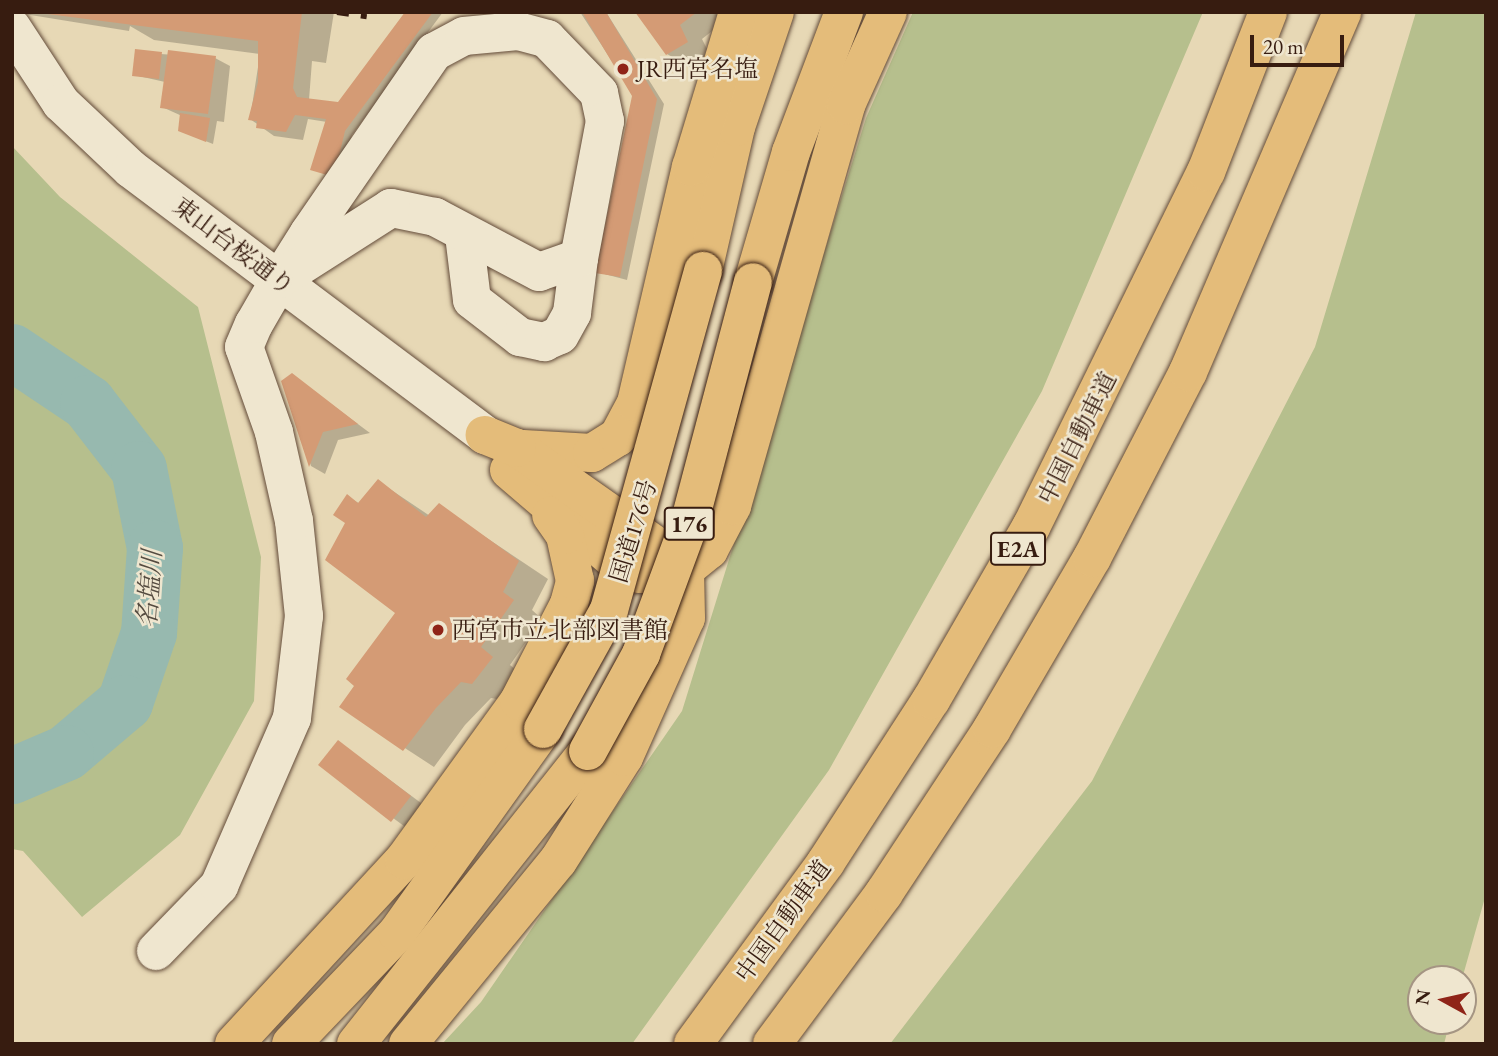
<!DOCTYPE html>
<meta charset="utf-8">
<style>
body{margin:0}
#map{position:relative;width:1498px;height:1056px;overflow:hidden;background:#e7d8b5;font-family:"EB Garamond","Noto Serif JP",serif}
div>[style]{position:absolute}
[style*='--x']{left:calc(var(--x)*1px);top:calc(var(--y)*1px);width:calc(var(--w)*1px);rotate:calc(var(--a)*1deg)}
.green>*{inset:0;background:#b6bf8d}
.shadow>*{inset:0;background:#0003}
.river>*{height:56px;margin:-28px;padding:0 28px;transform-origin:28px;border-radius:28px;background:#97b9af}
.building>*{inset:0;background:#d49b75}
.roads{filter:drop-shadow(0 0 2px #634b39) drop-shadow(0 0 2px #634b39)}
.minor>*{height:38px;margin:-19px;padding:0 19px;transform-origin:19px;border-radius:19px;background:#efe6cf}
.highway>*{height:38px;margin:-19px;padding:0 19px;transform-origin:19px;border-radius:19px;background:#e4bc7a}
.rail>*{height:5px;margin-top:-2.5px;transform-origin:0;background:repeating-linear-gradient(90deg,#371c10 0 12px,transparent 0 24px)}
.bridges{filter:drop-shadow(0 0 2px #371c10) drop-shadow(0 0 2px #371c10)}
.highway-bridge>*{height:38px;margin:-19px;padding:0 19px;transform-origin:19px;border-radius:19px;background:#e4bc7a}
.dots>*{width:19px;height:19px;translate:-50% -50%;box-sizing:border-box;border:4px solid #efe6cf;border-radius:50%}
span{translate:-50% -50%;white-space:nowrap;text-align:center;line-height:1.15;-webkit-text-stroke:5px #efe6cf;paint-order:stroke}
.shield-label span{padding:2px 5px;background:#efe6cf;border:2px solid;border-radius:5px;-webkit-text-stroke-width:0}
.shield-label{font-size:23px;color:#371c10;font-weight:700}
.poi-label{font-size:24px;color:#371c10}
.left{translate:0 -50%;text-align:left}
.street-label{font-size:24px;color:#371c10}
.water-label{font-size:26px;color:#544b40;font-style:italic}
.frame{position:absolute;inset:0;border:14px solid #371c10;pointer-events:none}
.north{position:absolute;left:1407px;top:965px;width:70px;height:70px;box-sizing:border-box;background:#efe6cf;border:2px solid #a59583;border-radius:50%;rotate:278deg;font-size:19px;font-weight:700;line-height:28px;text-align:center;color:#371c10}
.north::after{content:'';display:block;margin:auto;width:24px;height:32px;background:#8f2418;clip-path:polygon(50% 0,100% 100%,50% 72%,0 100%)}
.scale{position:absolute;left:1250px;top:35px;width:94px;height:32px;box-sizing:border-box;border:4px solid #371c10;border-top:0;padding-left:9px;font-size:21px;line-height:24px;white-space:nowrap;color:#371c10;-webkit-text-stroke:5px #efe6cf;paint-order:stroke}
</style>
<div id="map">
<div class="green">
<div style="clip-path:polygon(913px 12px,1203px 12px,1042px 391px,829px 770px,632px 1044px,442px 1044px,481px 1002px,682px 711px,866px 118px)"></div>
<div style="clip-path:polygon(1416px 12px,1486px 12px,1486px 894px,1462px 979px,1421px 979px,1421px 1021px,1450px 1021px,1444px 1044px,890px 1044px,1092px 781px,1315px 347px)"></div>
<div style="clip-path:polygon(12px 146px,60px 197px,198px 307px,261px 557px,254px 701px,180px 835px,82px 917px,23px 851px,12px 849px)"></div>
</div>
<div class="shadow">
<div style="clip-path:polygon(12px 12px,334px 12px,326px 63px,312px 61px,309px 100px,339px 104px,407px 12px,443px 12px,352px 135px,341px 179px,312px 169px,327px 122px,308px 119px,303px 140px,274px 136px,250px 119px,260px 54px,154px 40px,130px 26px,129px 31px)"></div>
<div style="clip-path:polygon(580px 12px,606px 12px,664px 104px,627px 280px,597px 272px,634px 95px)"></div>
<div style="clip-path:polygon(637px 12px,716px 12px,721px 24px,702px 39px,710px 55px,690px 67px,667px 54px)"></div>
<div style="clip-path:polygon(161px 54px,215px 58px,230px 66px,224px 122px,217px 121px,213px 144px,180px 131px,182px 116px,162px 107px,165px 82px,134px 75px)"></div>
<div style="clip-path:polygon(292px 375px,370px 433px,338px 440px,325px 474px,311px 466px,283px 382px)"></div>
<div style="clip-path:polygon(378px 481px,430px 516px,439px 506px,548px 579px,532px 610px,542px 619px,510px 665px,522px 675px,502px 700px,491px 698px,465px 725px,434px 767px,342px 707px,397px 613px,347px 522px,347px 496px,360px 504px)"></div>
<div style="clip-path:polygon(339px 742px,425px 806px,408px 829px,321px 765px)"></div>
</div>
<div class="river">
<div style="--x:12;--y:352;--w:92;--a:33.9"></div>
<div style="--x:88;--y:403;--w:83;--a:52.3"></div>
<div style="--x:139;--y:469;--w:81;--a:78.6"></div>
<div style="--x:155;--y:548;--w:85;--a:94"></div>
<div style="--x:149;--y:633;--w:74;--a:108.9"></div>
<div style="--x:125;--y:703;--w:77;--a:139.7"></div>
<div style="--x:66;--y:753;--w:59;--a:156.9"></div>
</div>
<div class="building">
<div style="clip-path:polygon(32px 12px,302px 12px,293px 88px,297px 97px,338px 102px,405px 12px,433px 12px,345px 131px,334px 177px,310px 170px,326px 119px,295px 115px,286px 132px,256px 128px,257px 121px,248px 120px,258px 82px,258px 41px)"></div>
<div style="clip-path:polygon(582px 12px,606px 12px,657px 99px,620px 277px,595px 273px,632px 96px)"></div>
<div style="clip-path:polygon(635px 12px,697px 12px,680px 25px,688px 42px,666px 55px)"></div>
<div style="clip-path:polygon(135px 49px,162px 52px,159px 79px,132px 76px)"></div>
<div style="clip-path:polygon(168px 50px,216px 56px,208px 114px,160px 108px)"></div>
<div style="clip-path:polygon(180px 113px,210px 118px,206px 142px,178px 131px)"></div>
<div style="clip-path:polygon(292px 373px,358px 424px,323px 432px,309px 467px,281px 381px)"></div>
<div style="clip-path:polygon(378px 479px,426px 517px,439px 503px,519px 561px,503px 592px,514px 600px,481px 647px,493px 657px,472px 684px,461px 682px,436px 708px,403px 751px,339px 707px,354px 686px,346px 679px,395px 613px,325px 560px,345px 523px,333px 515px,347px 494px,358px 503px)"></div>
<div style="clip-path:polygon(338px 740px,411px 796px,391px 822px,318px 765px)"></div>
</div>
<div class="roads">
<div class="minor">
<div style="--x:12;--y:28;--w:90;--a:56.8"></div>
<div style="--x:61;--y:103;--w:96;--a:43.3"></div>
<div style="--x:131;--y:169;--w:443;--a:36.9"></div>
<div style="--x:464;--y:235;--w:65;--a:83"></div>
<div style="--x:472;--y:300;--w:61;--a:37.6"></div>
<div style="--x:520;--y:337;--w:25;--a:12"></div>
<div style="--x:544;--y:342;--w:17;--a:-24"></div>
<div style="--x:560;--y:335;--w:25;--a:-61"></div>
<div style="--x:572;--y:313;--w:55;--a:-82.7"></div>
<div style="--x:156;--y:951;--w:91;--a:-45.9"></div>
<div style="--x:219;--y:886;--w:183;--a:-66.5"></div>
<div style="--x:292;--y:718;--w:103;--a:-83.3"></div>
<div style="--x:304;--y:616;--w:96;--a:-96"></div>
<div style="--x:294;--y:521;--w:91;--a:-102.7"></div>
<div style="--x:274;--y:432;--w:90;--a:-109.4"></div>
<div style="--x:244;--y:347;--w:25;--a:-67"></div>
<div style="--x:254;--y:324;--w:52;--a:-60"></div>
<div style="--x:280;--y:279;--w:54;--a:-57.8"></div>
<div style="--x:309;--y:233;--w:220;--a:-55.4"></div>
<div style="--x:434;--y:52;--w:34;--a:-28"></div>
<div style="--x:464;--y:36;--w:54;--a:-5.3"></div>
<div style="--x:518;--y:31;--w:30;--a:15"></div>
<div style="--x:547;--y:39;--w:75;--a:46.1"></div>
<div style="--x:599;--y:93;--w:29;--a:78"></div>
<div style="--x:605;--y:121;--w:139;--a:100.7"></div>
<div style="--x:579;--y:258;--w:42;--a:160.7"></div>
<div style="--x:539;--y:272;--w:118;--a:-152.1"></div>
<div style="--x:435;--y:217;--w:45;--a:-168.4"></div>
<div style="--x:391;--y:208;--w:132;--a:147.4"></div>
</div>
<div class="highway">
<div style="--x:703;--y:271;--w:148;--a:-77.1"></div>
<div style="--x:736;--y:127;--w:121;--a:-71.3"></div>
<div style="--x:753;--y:282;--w:135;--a:-73.7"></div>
<div style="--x:791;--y:152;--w:150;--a:-69.3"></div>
<div style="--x:523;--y:449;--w:69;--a:3.3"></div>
<div style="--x:592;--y:453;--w:31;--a:-32"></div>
<div style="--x:618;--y:437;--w:38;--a:-62"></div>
<div style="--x:636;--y:403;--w:242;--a:-76.9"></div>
<div style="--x:691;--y:167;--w:162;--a:-73.1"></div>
<div style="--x:509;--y:470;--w:137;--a:40.6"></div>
<div style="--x:613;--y:559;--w:31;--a:29"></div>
<div style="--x:640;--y:574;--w:38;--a:2"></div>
<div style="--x:678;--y:575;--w:40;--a:-39"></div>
<div style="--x:709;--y:550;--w:50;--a:-62.4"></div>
<div style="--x:732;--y:506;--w:417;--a:-74.1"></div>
<div style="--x:846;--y:105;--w:102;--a:-65.7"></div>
<div style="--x:234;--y:1044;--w:251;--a:-47.3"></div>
<div style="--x:404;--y:860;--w:196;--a:-54.1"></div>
<div style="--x:519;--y:701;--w:109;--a:-62.7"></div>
<div style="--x:569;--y:604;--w:24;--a:-75"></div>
<div style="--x:575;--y:581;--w:47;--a:-102.3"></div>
<div style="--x:565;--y:535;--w:24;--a:-125"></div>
<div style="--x:291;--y:1044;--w:153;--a:-46.3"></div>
<div style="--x:397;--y:933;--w:251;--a:-54.4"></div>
<div style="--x:356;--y:1044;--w:374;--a:-51.6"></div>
<div style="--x:408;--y:1044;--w:237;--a:-50.7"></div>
<div style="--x:558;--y:861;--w:123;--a:-57.6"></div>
<div style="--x:624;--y:757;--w:152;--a:-66"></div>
<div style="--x:686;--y:618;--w:48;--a:-91.2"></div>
<div style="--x:685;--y:570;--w:11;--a:-128"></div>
<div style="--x:678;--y:561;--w:197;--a:-144.9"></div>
<div style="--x:517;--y:448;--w:35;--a:-158"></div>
<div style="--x:693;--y:1044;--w:225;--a:-53.8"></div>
<div style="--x:826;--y:862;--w:193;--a:-57.1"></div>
<div style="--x:931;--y:700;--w:200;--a:-60"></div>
<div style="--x:1031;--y:527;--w:396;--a:-63.8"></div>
<div style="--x:1206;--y:172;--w:172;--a:-68.8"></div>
<div style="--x:772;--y:1044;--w:188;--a:-53.4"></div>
<div style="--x:884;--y:893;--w:196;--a:-56.6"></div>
<div style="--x:992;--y:729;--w:198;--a:-59.7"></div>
<div style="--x:1092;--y:558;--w:209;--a:-62.7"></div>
<div style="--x:1188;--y:372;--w:392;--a:-66.8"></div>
</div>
</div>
<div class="rail">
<div style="--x:337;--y:12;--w:30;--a:8"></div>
</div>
<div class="bridges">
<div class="highway-bridge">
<div style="--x:543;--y:729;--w:136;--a:-61"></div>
<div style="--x:609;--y:610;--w:352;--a:-74.5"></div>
<div style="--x:588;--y:751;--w:111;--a:-61.3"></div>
<div style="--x:641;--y:654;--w:139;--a:-69.7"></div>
<div style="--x:689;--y:524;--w:250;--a:-75.2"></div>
</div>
</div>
<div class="dots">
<div style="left:623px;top:69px;background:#8f2418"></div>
<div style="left:438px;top:630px;background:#8f2418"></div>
</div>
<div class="shield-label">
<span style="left:689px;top:524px">176</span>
<span style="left:1018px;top:549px">E2A</span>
</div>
<div class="poi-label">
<span class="left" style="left:637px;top:69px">JR西宮名塩</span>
<span class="left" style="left:452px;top:630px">西宮市立北部図書館</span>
</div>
<div class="street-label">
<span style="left:234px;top:246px;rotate:37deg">東山台桜通り</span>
<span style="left:1077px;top:438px;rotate:-63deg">中国自動車道</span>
<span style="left:633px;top:531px;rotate:-73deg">国道176号</span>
<span style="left:783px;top:921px;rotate:-54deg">中国自動車道</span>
</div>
<div class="water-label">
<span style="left:150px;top:589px;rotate:-86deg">名塩川</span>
</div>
<div class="frame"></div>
<div class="north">N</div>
<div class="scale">20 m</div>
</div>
